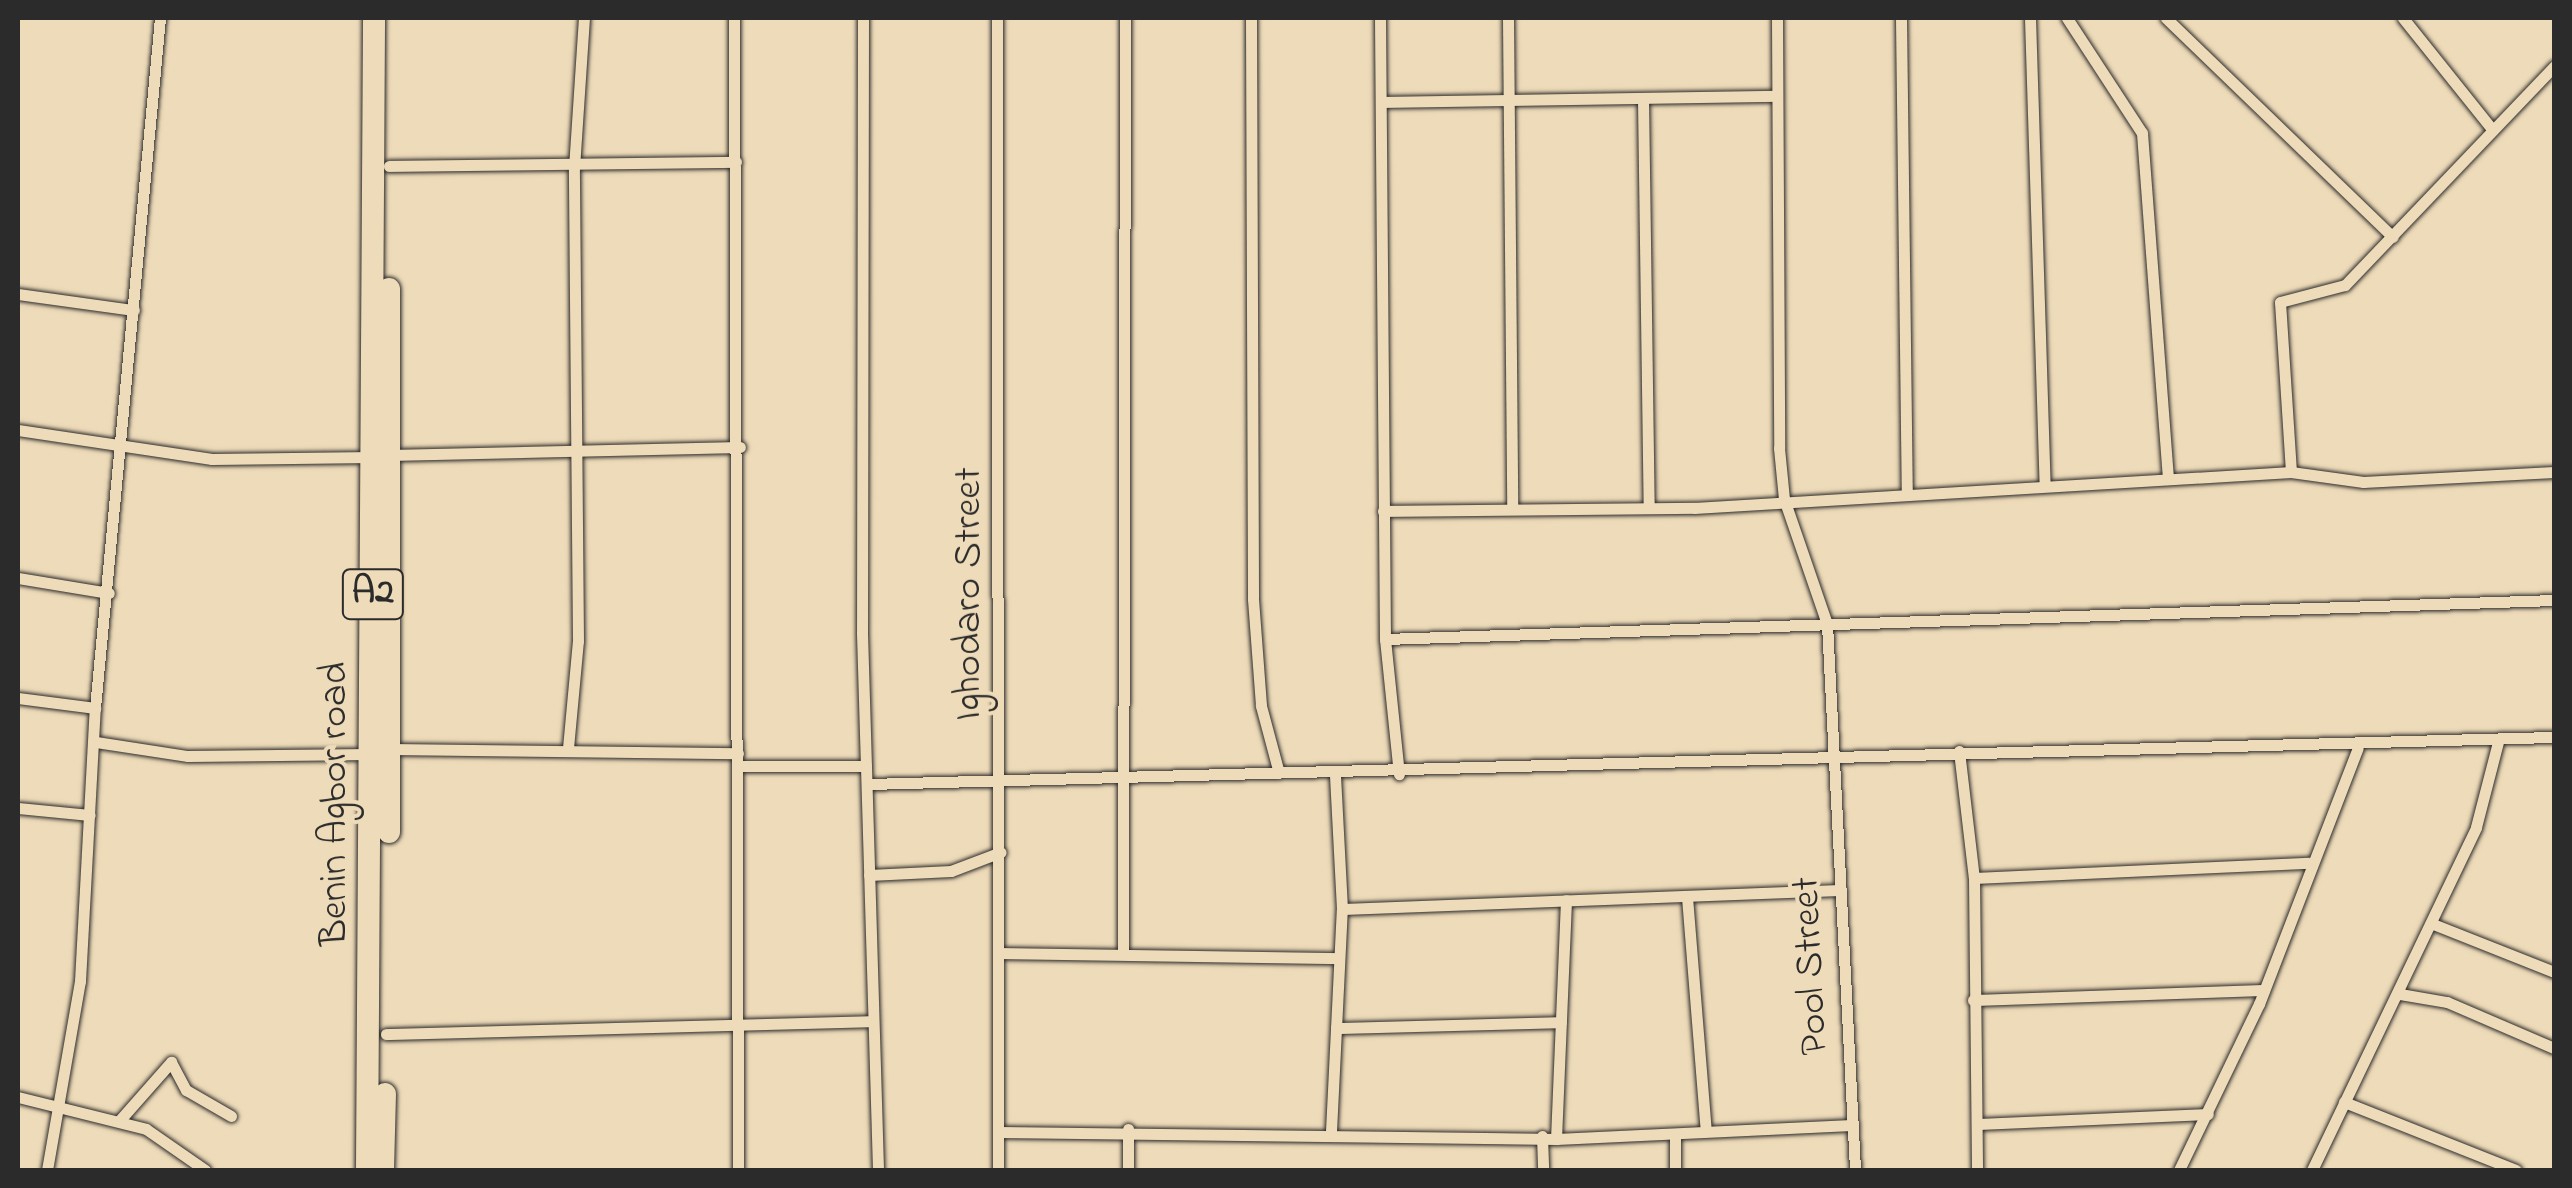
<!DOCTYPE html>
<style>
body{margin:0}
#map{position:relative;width:2572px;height:1188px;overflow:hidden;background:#eedbb9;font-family:"Indie Flower",sans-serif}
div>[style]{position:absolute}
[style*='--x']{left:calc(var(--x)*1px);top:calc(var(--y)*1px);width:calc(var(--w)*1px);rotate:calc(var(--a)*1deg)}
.roads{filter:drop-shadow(0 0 2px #2b2b2b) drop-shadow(0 0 2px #2b2b2b)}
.street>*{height:11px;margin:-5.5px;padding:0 5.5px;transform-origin:5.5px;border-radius:5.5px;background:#eedbb9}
.highway>*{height:22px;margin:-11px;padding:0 11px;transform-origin:11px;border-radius:11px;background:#eedbb9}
span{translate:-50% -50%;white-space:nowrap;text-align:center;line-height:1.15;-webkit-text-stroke:8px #eedbb9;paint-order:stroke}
.shield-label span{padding:2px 8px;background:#eedbb9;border:2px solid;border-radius:8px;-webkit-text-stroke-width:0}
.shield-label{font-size:38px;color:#2b2b2b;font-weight:700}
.street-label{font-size:40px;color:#2b2b2b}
.frame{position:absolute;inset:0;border:20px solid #2b2b2b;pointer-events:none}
</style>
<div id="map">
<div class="roads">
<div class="street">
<div style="--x:734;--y:18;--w:1152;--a:89.8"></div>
<div style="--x:863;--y:18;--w:615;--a:90.09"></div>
<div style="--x:862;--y:633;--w:537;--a:88.29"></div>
<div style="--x:997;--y:18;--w:1152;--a:89.95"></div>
<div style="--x:1251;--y:18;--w:581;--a:89.8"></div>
<div style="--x:1253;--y:599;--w:107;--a:85.7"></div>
<div style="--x:1261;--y:706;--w:69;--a:75"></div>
<div style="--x:1380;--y:18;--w:621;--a:89.54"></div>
<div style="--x:1385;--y:639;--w:136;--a:84.1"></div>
<div style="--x:1508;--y:18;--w:489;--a:89.5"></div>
<div style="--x:1777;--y:18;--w:430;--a:89.7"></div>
<div style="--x:1779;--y:448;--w:51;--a:84.4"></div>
<div style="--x:1784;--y:499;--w:132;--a:71"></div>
<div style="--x:1827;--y:624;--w:547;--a:87.06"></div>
<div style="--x:1901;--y:18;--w:474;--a:89.3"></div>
<div style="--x:2030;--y:18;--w:467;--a:88.2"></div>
<div style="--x:2067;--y:18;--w:137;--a:56.9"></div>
<div style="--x:2142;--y:133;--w:347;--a:85.7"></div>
<div style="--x:2166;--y:18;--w:315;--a:44"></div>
<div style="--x:2403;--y:18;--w:141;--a:51.3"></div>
<div style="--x:1643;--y:99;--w:408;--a:89.2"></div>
<div style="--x:1385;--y:102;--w:389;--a:-0.9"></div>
<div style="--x:389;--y:166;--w:347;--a:-0.7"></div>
<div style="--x:18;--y:294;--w:117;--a:7.9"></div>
<div style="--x:18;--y:430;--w:196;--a:8.5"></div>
<div style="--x:212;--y:459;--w:161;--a:-0.7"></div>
<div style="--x:389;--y:455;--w:351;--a:-1.3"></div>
<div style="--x:2291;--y:472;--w:170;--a:-93.7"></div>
<div style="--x:2280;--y:302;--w:67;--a:-14.7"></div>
<div style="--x:2345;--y:285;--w:303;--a:-46.3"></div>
<div style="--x:1383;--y:511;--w:311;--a:-0.6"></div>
<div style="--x:1694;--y:508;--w:598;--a:-3.45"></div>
<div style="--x:2291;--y:472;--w:73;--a:7.9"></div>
<div style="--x:2363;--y:482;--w:191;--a:-3"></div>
<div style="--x:18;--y:578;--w:92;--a:9.4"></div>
<div style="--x:1385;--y:639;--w:1170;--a:-1.91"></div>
<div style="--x:18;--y:698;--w:78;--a:7.4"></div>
<div style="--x:96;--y:742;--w:93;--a:8.7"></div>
<div style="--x:188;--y:756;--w:182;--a:-0.6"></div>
<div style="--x:568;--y:748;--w:107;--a:-84.7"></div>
<div style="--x:578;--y:641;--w:473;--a:-90.5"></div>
<div style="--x:574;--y:168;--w:150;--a:-86.2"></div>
<div style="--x:390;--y:749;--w:348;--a:0.7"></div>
<div style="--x:1959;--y:751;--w:128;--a:83.3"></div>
<div style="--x:1974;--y:878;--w:292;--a:89.4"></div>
<div style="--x:738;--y:766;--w:128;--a:0"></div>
<div style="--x:869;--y:784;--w:1686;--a:-1.6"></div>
<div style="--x:18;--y:808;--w:72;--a:5.6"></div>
<div style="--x:869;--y:875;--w:82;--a:-2.8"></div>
<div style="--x:951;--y:871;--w:53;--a:-20.8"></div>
<div style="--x:1974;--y:878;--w:335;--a:-2.6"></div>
<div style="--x:1687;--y:897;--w:235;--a:85.4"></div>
<div style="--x:1342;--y:909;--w:499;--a:-2.2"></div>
<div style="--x:2433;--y:924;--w:130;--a:21.6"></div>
<div style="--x:1003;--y:953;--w:336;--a:0.9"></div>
<div style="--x:1123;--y:954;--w:936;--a:-89.88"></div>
<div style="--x:2400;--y:994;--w:48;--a:9.7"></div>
<div style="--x:2447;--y:1002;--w:116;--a:23.3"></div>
<div style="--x:1973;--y:1000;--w:291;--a:-2"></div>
<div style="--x:1336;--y:1028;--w:225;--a:-1.5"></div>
<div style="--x:386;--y:1034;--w:487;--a:-1.5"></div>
<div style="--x:18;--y:1097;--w:132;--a:14"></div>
<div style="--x:146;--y:1129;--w:72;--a:34.8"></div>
<div style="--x:2344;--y:1102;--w:185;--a:21.6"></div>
<div style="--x:119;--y:1121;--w:79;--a:-48.6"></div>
<div style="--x:171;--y:1062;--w:32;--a:62"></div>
<div style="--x:186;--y:1090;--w:52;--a:30"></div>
<div style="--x:1978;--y:1124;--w:230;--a:-2.5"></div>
<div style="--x:1331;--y:1131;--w:222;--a:-87.2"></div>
<div style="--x:1342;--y:909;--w:135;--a:-93"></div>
<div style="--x:999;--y:1132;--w:557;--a:0.72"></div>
<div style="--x:1556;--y:1139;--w:296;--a:-2.7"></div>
<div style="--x:1542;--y:1136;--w:34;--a:88"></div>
<div style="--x:1675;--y:1137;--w:33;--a:90"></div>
<div style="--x:1556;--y:1139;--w:239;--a:-87.6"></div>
<div style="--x:47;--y:1170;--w:192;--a:-80.1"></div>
<div style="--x:80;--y:981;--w:273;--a:-86.9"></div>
<div style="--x:95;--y:708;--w:693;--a:-84.62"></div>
<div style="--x:1128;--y:1170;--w:41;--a:-90"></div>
<div style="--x:2179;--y:1170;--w:184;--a:-64.3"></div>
<div style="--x:2259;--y:1004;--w:274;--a:-68.9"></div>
<div style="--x:2312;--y:1170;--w:380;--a:-64.4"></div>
<div style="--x:2476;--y:827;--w:88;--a:-75.5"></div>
</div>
<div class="highway">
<div style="--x:389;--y:289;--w:543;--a:90"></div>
<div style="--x:367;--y:1170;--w:1152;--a:-89.65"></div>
<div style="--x:383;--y:1170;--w:76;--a:-88.5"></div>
</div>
</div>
<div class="shield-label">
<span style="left:373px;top:594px">A2</span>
</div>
<div class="street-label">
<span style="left:970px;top:594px;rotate:-90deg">Ighodaro Street</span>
<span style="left:336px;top:804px;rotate:-90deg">Benin Agbor road</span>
<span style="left:1812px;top:966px;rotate:-93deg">Pool Street</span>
</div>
<div class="frame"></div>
</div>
